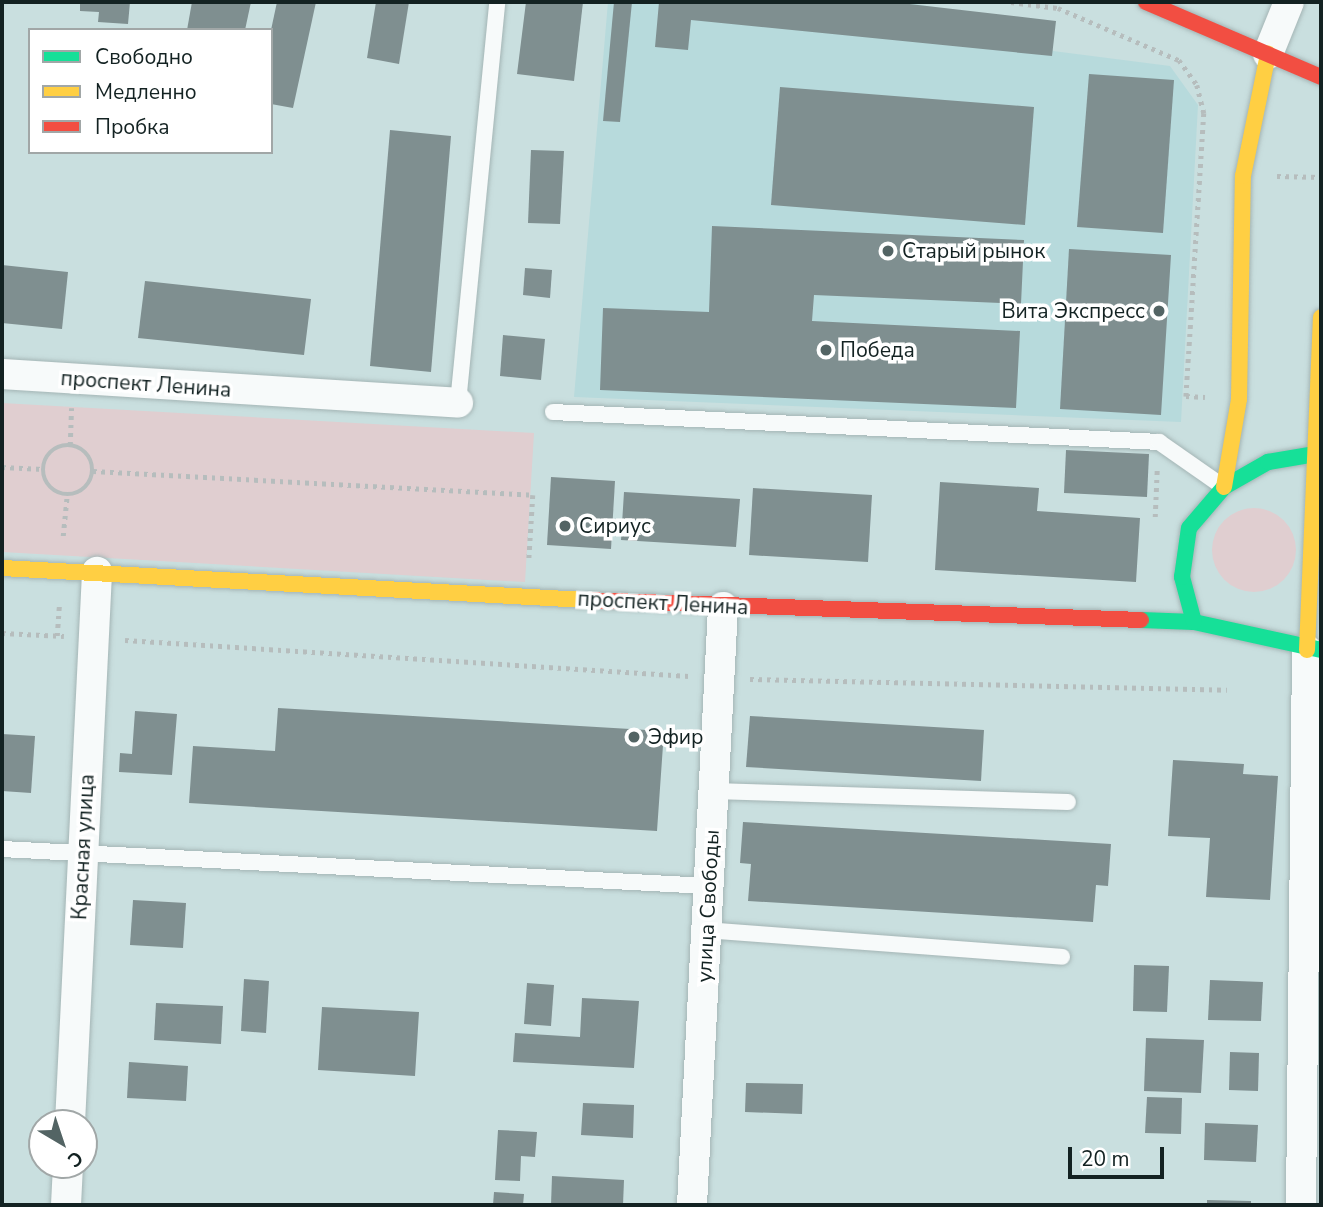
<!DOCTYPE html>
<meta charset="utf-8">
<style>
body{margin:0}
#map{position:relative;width:1323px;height:1207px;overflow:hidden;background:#c9dfdf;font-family:"Nunito Sans",sans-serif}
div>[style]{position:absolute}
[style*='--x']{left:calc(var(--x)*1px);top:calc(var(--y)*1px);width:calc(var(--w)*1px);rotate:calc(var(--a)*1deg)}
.built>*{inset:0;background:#b7dadc}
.green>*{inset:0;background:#e0ced0}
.round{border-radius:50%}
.building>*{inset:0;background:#7f8f90}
.path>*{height:4.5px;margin-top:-2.25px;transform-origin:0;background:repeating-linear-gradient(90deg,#b6bdbd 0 3.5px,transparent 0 8.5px)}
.path>.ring{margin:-2.25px;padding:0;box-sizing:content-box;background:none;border:4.5px solid #b6bdbd;border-radius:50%}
.roads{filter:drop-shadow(0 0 2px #a4b5b5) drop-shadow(0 0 2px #a4b5b5)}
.lane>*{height:16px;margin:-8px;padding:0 8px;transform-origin:8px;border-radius:8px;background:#f7fafa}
.street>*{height:30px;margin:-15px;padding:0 15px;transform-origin:15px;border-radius:15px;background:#f7fafa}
.fast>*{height:16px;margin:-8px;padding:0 8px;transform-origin:8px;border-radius:8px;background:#16e098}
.slow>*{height:16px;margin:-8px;padding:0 8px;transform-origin:8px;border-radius:8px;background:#ffcf43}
.jam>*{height:16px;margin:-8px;padding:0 8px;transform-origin:8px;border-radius:8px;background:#f24e42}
.dots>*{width:19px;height:19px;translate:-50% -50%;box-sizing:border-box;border:4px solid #fff;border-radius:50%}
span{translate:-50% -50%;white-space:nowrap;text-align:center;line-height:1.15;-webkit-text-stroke:7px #fff;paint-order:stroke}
.poi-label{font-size:21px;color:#132222}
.left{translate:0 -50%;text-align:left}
.right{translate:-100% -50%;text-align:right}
.street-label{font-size:21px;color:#132222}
.frame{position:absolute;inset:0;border:4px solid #132222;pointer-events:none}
.legend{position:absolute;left:28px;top:28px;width:245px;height:126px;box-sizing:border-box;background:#fff;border:2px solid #a1a7a7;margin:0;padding:9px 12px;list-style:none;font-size:21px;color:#132222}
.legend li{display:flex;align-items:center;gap:14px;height:35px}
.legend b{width:35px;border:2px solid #a1a7a7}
.north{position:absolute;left:28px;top:1109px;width:70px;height:70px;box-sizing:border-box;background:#fff;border:2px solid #a1a7a7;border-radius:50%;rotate:141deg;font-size:19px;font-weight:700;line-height:28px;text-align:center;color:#132222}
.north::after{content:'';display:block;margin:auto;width:24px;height:32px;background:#536464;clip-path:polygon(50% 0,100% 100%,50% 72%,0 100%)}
.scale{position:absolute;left:1068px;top:1147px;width:96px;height:32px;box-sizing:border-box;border:4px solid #132222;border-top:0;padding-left:9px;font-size:21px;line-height:24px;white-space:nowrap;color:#132222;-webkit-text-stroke:5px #fff;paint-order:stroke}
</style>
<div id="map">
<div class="built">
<div style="clip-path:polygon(608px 2px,902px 2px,1048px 25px,1053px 51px,1170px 66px,1198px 105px,1181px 422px,574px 397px)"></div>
</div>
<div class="green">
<div style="clip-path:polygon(2px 403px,534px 433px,525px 582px,2px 552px)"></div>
<div class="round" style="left:1212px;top:508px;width:84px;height:84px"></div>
</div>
<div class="building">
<div style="clip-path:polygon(80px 2px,130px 2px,128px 24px,98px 22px,99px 12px,80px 11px)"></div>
<div style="clip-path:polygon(192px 2px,251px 2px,245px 30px,187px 30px)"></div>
<div style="clip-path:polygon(277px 2px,316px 2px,293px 108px,271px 104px,271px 30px)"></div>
<div style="clip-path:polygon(376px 2px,409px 2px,399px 64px,367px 58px)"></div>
<div style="clip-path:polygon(526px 2px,583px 2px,574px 81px,517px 74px)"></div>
<div style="clip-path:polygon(614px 2px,632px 2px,620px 122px,603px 121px)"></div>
<div style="clip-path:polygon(659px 2px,892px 2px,1056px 21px,1052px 56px,691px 20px,688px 50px,655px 47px)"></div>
<div style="clip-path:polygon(1089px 74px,1174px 80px,1163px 233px,1077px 227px)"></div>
<div style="clip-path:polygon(780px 87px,1034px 107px,1025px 225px,771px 205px)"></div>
<div style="clip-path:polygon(390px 130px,451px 136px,431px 372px,370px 366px)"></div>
<div style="clip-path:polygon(531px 150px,564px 151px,560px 224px,528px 223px)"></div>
<div style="clip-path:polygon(712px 226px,1024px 240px,1021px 304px,814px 295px,812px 321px,1020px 331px,1016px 408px,600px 390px,603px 308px,709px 312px)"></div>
<div style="clip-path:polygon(1069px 249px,1171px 255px,1161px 415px,1060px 409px)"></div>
<div style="clip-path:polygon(2px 265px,68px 272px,62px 329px,2px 323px)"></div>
<div style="clip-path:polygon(525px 268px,552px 270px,550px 298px,523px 295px)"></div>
<div style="clip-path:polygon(145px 281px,311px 299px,304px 355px,138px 338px)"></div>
<div style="clip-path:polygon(503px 335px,545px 339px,541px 380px,500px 376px)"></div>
<div style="clip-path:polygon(1066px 450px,1149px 454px,1147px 497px,1064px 493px)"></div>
<div style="clip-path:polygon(551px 477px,615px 481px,611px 549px,547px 545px)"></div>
<div style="clip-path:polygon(940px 482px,1039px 488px,1037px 511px,1140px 518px,1136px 582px,935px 570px)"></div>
<div style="clip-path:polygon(753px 488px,872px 495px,868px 562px,749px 555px)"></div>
<div style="clip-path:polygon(624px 492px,740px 499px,736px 547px,621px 540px)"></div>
<div style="clip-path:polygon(278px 708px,664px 731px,657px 831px,189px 803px,193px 746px,275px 751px)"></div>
<div style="clip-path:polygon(135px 711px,177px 714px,172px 775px,119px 772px,120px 753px,132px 754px)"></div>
<div style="clip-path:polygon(750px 716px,984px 730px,981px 781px,746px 767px)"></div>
<div style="clip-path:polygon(2px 734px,35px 736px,31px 793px,2px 791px)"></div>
<div style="clip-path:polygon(1173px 760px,1244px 764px,1243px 774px,1278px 776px,1270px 900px,1206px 897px,1210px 838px,1168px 836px)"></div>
<div style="clip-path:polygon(743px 822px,1111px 844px,1108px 886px,1096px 885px,1093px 922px,748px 901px,751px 864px,740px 863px)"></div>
<div style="clip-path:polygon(133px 900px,186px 903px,183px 948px,130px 945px)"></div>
<div style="clip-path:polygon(1134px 965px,1169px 966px,1167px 1012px,1133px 1011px)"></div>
<div style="clip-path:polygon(244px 979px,269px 981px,266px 1033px,241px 1031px)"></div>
<div style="clip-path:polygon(1210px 980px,1263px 982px,1261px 1021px,1208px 1020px)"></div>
<div style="clip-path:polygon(527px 983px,554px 985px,551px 1026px,524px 1024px)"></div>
<div style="clip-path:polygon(582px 998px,639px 1001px,634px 1068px,513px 1062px,515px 1033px,580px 1037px)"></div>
<div style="clip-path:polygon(156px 1003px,223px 1006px,221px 1044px,154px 1040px)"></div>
<div style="clip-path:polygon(322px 1007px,419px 1012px,415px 1076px,318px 1070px)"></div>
<div style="clip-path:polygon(1146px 1038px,1204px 1040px,1201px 1093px,1144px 1091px)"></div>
<div style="clip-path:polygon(1230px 1052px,1259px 1053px,1258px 1091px,1229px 1090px)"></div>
<div style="clip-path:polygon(129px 1062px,188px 1066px,186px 1101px,127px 1098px)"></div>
<div style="clip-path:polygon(746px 1083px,803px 1084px,802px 1114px,745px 1112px)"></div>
<div style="clip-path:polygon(1147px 1097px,1182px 1098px,1181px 1134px,1145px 1133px)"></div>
<div style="clip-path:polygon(583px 1103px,634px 1105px,633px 1138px,581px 1135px)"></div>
<div style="clip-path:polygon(1205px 1123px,1258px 1125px,1256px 1162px,1204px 1160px)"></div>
<div style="clip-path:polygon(498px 1130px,537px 1132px,535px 1157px,521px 1156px,520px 1181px,495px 1180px)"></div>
<div style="clip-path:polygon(552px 1176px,624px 1180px,623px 1205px,551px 1205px)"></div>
<div style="clip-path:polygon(494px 1192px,524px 1194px,523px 1205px,493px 1205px)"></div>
<div style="clip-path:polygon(1207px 1200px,1251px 1201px,1251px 1205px,1207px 1205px)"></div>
</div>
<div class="path">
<div style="--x:1011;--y:2;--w:47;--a:7.3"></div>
<div style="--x:1058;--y:8;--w:132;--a:23.3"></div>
<div style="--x:1179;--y:60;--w:31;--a:54"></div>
<div style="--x:1197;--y:85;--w:29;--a:76"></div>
<div style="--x:1204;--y:113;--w:284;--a:93.6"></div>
<div style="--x:1186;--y:396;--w:19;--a:3"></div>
<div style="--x:1277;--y:176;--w:44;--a:1.3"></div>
<div style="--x:70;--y:445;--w:37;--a:-88"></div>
<div class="ring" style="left:43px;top:445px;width:45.5px;height:45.5px"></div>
<div style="--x:2;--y:467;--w:41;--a:2.8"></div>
<div style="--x:93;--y:471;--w:441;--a:3.1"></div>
<div style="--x:533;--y:495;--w:66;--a:93.5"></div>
<div style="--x:1155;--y:517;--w:47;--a:-87.6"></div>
<div style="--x:63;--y:536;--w:41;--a:-84.4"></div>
<div style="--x:2;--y:633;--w:62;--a:2.8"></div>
<div style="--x:57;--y:636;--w:32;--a:-86"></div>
<div style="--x:125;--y:640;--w:565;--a:3.65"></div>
<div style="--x:750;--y:679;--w:477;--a:1.3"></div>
</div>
<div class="roads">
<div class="lane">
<div style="--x:458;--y:403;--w:403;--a:-84.4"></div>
<div style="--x:553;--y:412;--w:607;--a:2.83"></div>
<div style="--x:1159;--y:442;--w:77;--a:34.9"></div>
<div style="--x:714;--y:791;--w:354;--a:1.8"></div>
<div style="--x:2;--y:849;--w:708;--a:3"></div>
<div style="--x:706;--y:930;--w:357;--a:4.3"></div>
</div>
<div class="street">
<div style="--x:1268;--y:54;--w:56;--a:-68"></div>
<div style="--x:2;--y:374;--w:457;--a:3.6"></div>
<div style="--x:70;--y:1123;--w:552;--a:-87.19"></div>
<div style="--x:66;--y:1205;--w:40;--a:-87.1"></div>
<div style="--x:692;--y:1205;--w:599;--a:-87.03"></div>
<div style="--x:1301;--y:1205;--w:555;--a:-89.38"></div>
</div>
<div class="fast">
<div style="--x:1141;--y:620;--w:53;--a:2.2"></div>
<div style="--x:1194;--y:622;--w:130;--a:12.4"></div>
<div style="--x:1194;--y:622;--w:47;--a:-104.9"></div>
<div style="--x:1182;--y:577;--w:49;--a:-81.9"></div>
<div style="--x:1189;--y:528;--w:54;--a:-49.5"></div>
<div style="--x:1224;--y:487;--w:51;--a:-29.6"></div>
<div style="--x:1268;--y:462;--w:54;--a:-9.6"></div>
</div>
<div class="slow">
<div style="--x:1224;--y:487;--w:89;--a:-80.3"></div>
<div style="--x:1239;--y:399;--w:223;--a:-89"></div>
<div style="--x:1243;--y:176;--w:125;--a:-78.4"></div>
<div style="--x:2;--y:568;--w:585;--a:3.14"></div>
<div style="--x:1307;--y:650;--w:333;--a:-87.6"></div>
</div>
<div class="jam">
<div style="--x:1146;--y:2;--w:190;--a:23.2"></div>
<div style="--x:586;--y:600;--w:555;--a:2.06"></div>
</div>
</div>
<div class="dots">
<div style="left:888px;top:251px;background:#536464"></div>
<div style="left:1159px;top:311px;background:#536464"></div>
<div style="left:826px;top:350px;background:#536464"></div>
<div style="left:565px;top:526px;background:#536464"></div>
<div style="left:634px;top:737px;background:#536464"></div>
</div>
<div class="poi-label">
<span class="left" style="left:902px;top:251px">Старый рынок</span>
<span class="right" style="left:1145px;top:311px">Вита Экспресс</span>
<span class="left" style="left:840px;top:350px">Победа</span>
<span class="left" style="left:579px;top:526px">Сириус</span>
<span class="left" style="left:648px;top:737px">Эфир</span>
</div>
<div class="street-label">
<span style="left:146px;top:384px;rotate:4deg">проспект Ленина</span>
<span style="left:663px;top:603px;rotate:3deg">проспект Ленина</span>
<span style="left:83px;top:847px;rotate:-87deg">Красная улица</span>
<span style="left:708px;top:906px;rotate:-87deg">улица Свободы</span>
</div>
<div class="frame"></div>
<ul class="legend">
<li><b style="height:9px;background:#16e098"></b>Свободно</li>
<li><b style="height:9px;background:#ffcf43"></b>Медленно</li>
<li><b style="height:9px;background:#f24e42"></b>Пробка</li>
</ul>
<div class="north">С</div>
<div class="scale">20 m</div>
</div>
